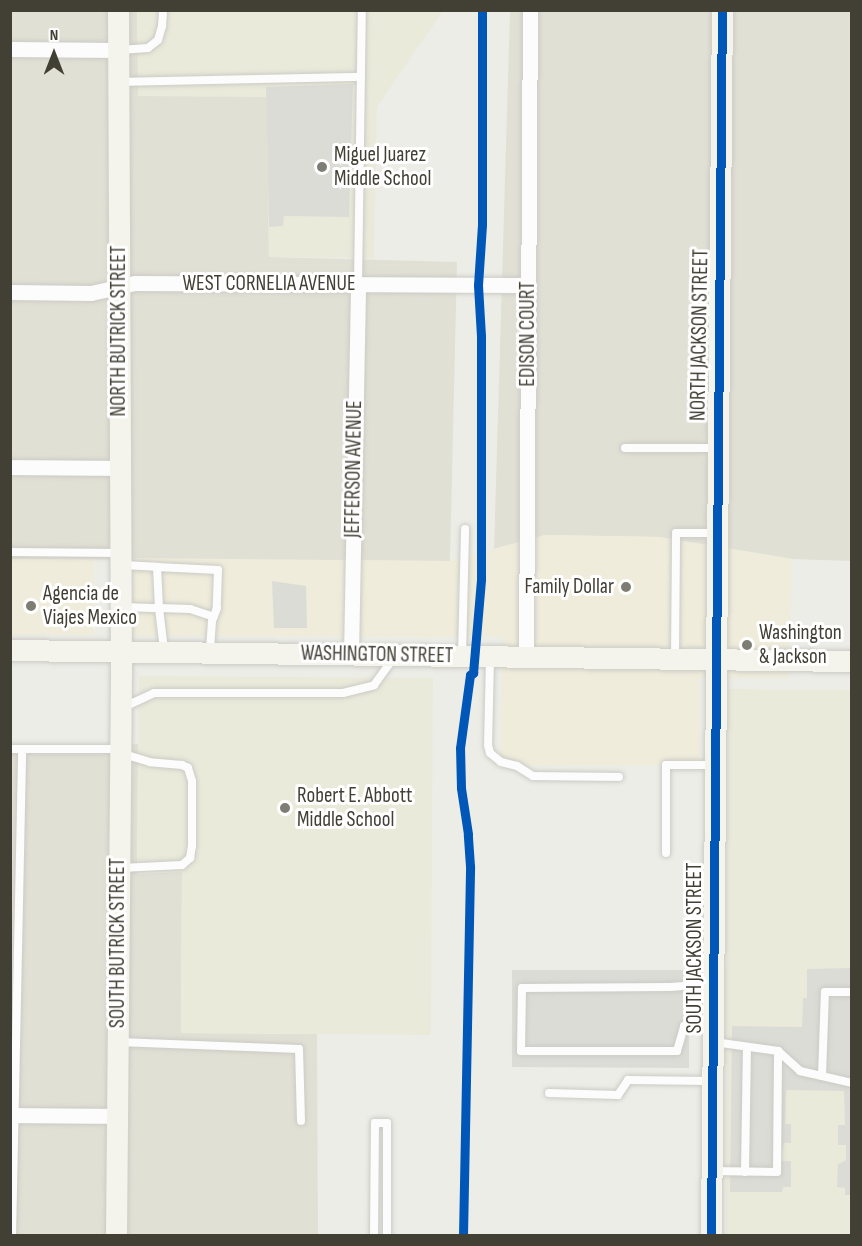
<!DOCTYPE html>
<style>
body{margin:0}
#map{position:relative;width:862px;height:1246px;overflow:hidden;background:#edede8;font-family:"Sofia Sans Condensed",sans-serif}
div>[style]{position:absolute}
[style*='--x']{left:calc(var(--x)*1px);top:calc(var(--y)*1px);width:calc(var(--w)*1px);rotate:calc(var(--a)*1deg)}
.residential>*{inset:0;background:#e1e0d5}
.commercial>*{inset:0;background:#efecdb}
.education>*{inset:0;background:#eaeadb}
.parking>*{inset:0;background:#dcdcd7}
.roads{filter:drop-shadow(0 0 2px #cbcbc5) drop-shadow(0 0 2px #cbcbc5)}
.lane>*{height:8px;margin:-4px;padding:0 4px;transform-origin:4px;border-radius:4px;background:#fcfcfc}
.street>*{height:15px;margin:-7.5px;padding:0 7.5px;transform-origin:7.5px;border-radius:7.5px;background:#fcfcfc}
.secondary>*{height:21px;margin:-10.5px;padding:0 10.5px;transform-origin:10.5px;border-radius:10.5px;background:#f4f4ed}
.cycleway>*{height:9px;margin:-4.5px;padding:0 4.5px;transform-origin:4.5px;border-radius:4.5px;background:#0057b8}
.dots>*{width:16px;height:16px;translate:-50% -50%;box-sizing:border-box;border:3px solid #fff;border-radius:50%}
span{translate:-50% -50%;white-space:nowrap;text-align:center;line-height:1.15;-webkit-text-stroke:6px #fff;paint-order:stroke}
.poi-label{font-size:21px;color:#424035}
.left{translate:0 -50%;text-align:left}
.right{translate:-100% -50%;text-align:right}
.street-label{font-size:21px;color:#424035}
.frame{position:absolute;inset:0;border:12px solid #424035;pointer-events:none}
.north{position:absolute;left:24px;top:24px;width:60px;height:60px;-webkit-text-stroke:4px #fff;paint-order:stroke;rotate:0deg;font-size:16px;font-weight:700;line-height:24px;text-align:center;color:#424035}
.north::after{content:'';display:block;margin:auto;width:21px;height:27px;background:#424035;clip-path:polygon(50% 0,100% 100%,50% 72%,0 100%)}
</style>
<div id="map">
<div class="residential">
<div style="clip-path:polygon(11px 11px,137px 11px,139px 96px,267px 96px,269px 257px,457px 262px,450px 561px,11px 559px)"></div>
<div style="clip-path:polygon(510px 11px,851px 11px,851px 561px,792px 559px,659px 537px,545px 535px,494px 549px)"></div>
<div style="clip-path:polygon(138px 744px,137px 874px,182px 872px,181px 1033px,317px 1034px,318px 1235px,11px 1235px,10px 749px)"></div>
</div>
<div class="commercial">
<div style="clip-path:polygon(545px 535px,659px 537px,792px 559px,789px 678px,699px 678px,700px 765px,500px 765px,502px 637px,132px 636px,130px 558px,450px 561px)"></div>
<div style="clip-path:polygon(11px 559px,94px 560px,94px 635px,11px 635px)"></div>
</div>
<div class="education">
<div style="clip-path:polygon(137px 11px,443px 11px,377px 107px,374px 258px,269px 257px,267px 97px,138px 96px)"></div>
<div style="clip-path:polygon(139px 676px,433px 678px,431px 1035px,181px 1033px,182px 872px,146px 872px,137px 874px)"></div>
<div style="clip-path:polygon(728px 689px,851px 690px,851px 1235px,726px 1235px)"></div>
</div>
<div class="parking">
<div style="clip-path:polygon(353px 84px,349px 217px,284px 216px,283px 226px,269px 227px,266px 87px)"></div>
<div style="clip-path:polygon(272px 581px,306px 586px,307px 628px,274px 628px)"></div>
<div style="clip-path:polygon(851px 968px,851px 1195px,845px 1195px,845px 1188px,837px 1187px,838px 1164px,846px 1160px,846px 1145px,838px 1145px,838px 1125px,845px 1125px,844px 1091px,786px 1090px,785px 1124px,791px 1124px,791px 1143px,784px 1143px,780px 1157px,780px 1161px,791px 1161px,791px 1187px,783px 1187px,782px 1192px,730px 1192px,732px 1026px,802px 1027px,803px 998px,807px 998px,807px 969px)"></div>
<div style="clip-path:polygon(512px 970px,689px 970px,689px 1068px,512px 1067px)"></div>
</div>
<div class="roads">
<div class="lane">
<div style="--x:120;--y:50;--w:28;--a:-4"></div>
<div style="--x:148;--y:48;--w:13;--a:-39"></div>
<div style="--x:158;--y:40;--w:15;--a:-74"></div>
<div style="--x:162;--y:26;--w:16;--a:-86"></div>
<div style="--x:120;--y:82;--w:241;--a:-1.2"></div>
<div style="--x:358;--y:284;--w:274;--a:-89.2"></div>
<div style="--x:625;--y:448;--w:90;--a:0"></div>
<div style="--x:10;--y:552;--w:110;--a:0.5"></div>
<div style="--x:122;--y:565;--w:35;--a:3"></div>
<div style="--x:157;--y:567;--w:41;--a:87.2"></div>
<div style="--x:159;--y:608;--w:31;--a:2"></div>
<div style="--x:190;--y:609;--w:25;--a:18"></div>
<div style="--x:157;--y:567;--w:61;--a:2.8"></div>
<div style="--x:218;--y:570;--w:38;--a:92"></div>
<div style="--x:217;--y:608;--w:14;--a:111"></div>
<div style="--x:212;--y:621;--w:30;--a:94"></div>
<div style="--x:123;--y:607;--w:36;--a:2"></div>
<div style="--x:159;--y:608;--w:42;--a:83.2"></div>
<div style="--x:462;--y:655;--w:126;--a:-88.6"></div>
<div style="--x:675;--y:657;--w:124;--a:-89.5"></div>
<div style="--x:676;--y:533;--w:38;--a:0"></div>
<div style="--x:490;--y:658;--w:87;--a:91.3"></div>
<div style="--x:488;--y:745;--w:8;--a:76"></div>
<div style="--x:490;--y:753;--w:14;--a:39"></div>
<div style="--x:501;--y:762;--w:16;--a:14"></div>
<div style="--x:517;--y:766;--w:19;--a:32"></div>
<div style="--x:533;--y:776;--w:86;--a:0.7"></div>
<div style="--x:124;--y:707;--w:33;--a:-25"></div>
<div style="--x:154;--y:693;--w:189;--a:0"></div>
<div style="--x:343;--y:693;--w:32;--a:-14"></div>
<div style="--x:374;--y:685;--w:34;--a:-54"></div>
<div style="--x:10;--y:749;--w:109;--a:0"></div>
<div style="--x:666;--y:853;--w:88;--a:-90"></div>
<div style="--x:666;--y:765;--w:46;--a:0"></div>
<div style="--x:121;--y:868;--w:61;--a:-2.8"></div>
<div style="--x:182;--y:865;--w:11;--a:-41"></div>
<div style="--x:190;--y:858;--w:12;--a:-81"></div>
<div style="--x:192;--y:846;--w:65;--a:-90"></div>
<div style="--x:192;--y:781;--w:14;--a:-107"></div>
<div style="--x:188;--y:768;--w:7;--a:-153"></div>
<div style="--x:182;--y:765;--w:32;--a:-175"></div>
<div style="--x:150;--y:762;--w:28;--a:-163"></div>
<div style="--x:711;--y:984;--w:41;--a:175.8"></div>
<div style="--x:670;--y:987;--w:148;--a:179.6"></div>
<div style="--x:522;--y:988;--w:63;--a:90.9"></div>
<div style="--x:521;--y:1051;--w:156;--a:0"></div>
<div style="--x:677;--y:1051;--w:26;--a:-74"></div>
<div style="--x:684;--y:1026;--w:28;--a:-2"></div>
<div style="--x:119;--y:1042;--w:180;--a:2.2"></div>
<div style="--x:299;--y:1049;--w:72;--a:88.4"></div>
<div style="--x:714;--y:1042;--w:65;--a:8"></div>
<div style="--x:778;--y:1051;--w:30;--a:42"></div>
<div style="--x:800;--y:1071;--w:53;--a:13"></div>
<div style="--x:822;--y:1076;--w:84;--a:-88"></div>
<div style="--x:825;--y:992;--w:27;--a:0"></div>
<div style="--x:549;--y:1093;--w:69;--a:1.7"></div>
<div style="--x:618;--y:1095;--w:18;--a:-56"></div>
<div style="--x:628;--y:1080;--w:82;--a:0.7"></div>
<div style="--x:713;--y:1171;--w:64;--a:0.9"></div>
<div style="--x:777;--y:1172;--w:121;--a:-89.5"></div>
<div style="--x:745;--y:1172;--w:125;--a:-89.1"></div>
<div style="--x:12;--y:1236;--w:487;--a:-88.8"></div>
<div style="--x:374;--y:1236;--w:113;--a:-89.5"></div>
<div style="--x:375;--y:1123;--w:12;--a:0"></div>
<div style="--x:387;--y:1123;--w:113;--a:90"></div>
</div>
<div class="street">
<div style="--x:10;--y:49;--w:108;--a:0.5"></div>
<div style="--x:10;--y:292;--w:81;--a:0.7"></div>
<div style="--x:91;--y:293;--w:45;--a:-12.8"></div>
<div style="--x:135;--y:283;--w:393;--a:0.3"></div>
<div style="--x:10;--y:467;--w:109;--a:0.5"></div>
<div style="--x:351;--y:654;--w:370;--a:-88.9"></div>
<div style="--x:526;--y:657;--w:647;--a:-89.65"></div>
<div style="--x:10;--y:1115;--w:107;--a:0.5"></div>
</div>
<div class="secondary">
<div style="--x:10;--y:650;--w:842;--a:0.75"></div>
<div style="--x:116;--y:1236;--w:565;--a:-89.49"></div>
<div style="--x:121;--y:671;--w:661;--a:-90.26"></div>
<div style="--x:711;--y:1236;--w:1226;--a:-89.49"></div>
</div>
</div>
<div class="cycleway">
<div style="--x:463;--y:1236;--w:370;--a:-88.9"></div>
<div style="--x:470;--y:866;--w:32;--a:-94"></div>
<div style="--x:468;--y:834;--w:47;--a:-98.7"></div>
<div style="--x:461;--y:788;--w:40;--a:-91.4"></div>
<div style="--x:460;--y:748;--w:74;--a:-82.2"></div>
<div style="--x:470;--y:675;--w:4;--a:-34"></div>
<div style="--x:473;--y:673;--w:94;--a:-85.1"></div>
<div style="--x:481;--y:579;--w:243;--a:-90"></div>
<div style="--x:481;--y:336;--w:51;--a:-93.4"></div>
<div style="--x:478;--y:285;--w:61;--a:-86.2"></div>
<div style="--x:482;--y:224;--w:214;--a:-90"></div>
<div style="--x:711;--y:1236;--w:1226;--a:-89.49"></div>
</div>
<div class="dots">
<div style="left:322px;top:167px;background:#7e7d74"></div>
<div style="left:626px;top:587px;background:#7e7d74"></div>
<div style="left:31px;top:606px;background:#7e7d74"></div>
<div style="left:747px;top:645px;background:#7e7d74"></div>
<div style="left:285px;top:808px;background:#7e7d74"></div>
</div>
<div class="poi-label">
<span class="left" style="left:334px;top:167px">Miguel Juarez<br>Middle School</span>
<span class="right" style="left:614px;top:587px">Family Dollar</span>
<span class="left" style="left:43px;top:606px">Agencia de<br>Viajes Mexico</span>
<span class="left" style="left:759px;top:645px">Washington<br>&amp; Jackson</span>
<span class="left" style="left:297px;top:808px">Robert E. Abbott<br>Middle School</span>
</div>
<div class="street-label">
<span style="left:269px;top:284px">WEST CORNELIA AVENUE</span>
<span style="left:119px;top:331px;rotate:-90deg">NORTH BUTRICK STREET</span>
<span style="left:528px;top:334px;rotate:-90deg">EDISON COURT</span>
<span style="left:700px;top:335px;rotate:-89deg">NORTH JACKSON STREET</span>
<span style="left:354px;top:469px;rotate:-89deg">JEFFERSON AVENUE</span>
<span style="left:377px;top:655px;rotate:1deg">WASHINGTON STREET</span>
<span style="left:118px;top:943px;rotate:-90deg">SOUTH BUTRICK STREET</span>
<span style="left:695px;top:948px;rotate:-90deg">SOUTH JACKSON STREET</span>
</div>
<div class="frame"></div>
<div class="north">N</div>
</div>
